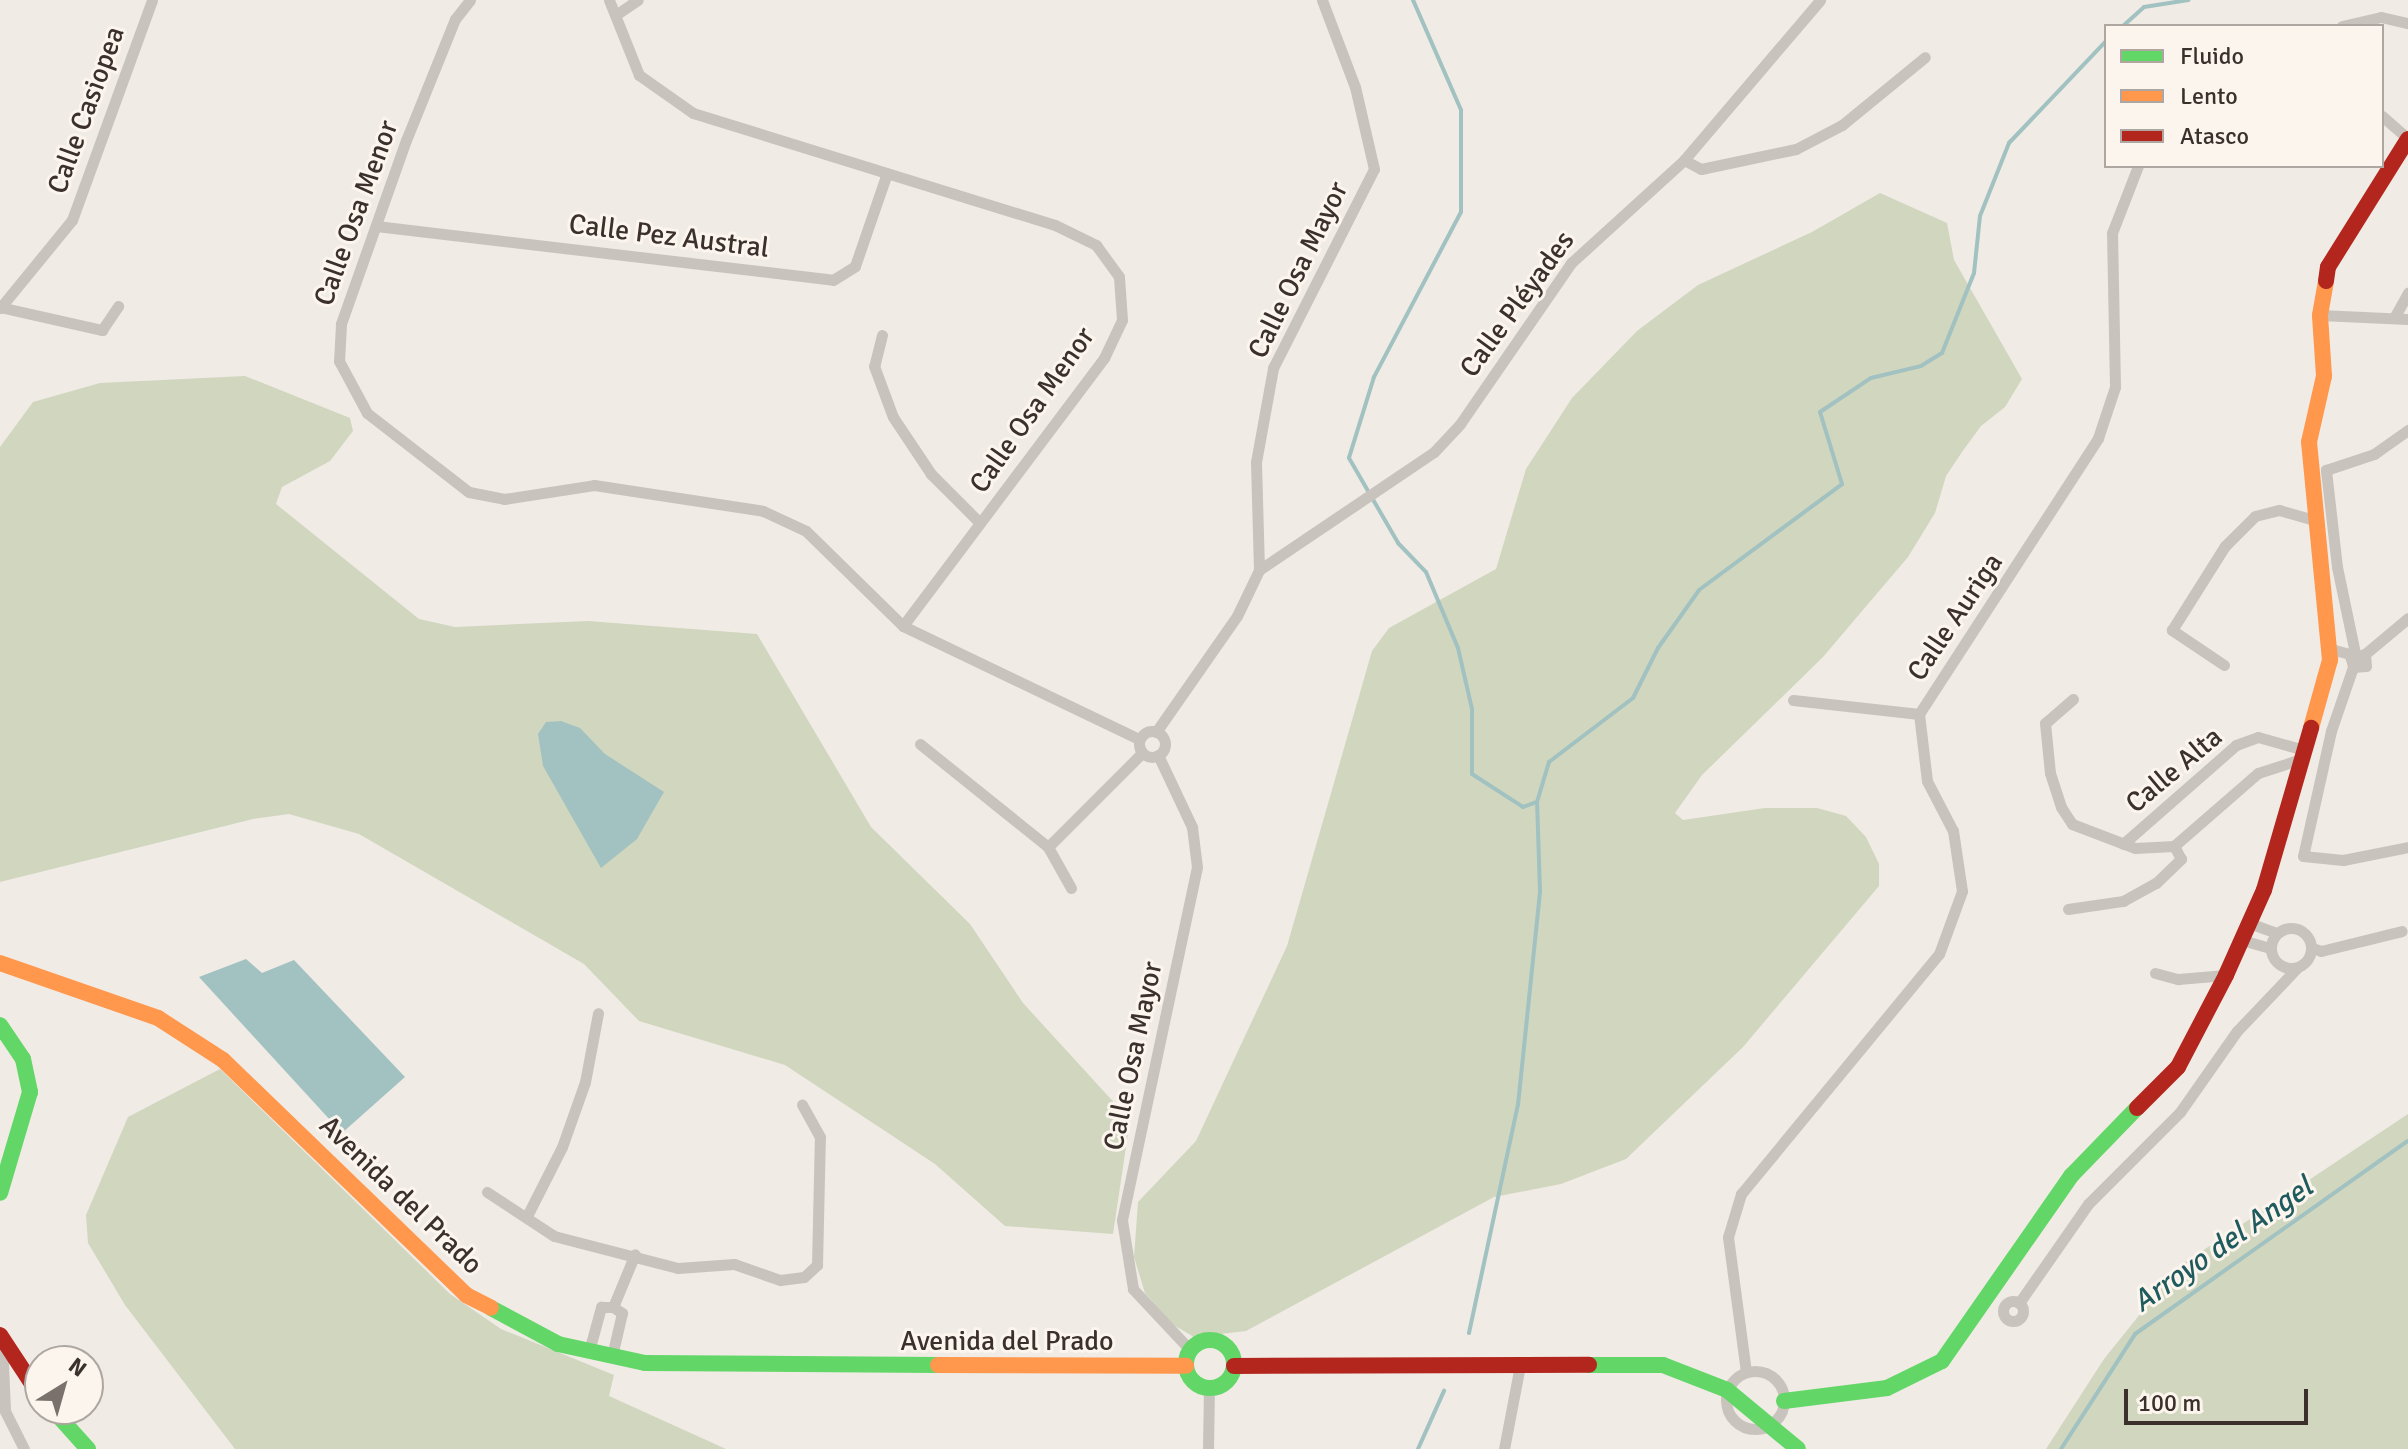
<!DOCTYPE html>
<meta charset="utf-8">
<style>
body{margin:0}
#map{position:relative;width:2408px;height:1449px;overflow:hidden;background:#f0ebe5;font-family:Signika,sans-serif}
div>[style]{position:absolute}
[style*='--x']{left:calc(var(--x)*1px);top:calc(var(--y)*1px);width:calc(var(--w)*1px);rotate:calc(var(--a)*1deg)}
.green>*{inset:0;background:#d1d6bf}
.water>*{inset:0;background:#a1c2c1}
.stream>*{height:4px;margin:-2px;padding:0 2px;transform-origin:2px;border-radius:2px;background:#a1c2c1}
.street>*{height:11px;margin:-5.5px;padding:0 5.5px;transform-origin:5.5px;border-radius:5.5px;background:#c9c3be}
.street>.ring{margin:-5.5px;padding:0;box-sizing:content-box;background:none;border:11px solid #c9c3be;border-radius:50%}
.fast>*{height:16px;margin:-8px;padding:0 8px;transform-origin:8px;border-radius:8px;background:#63d668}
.fast>.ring{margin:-8px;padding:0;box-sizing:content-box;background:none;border:16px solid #63d668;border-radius:50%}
.slow>*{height:16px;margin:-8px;padding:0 8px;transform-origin:8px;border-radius:8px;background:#ff974d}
.jam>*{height:16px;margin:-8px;padding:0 8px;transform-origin:8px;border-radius:8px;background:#b3261e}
span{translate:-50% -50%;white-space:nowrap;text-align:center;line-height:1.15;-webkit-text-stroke:6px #fbf5ee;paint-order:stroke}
.street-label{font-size:28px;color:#3b302b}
.water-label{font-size:30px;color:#1f5a5e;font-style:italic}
.legend{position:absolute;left:2104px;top:24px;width:280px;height:144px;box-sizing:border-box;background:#fbf5ee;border:2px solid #aea6a0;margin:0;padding:10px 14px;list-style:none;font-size:24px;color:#3b302b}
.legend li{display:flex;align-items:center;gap:16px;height:40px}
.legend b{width:40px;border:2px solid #aea6a0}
.north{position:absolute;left:24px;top:1345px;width:80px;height:80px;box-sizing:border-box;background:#fbf5ee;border:2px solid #aea6a0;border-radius:50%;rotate:37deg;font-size:22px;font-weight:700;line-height:32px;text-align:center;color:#3b302b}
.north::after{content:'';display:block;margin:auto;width:28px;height:36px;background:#7a716c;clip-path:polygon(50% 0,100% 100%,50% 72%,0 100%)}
.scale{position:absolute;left:2124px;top:1389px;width:184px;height:36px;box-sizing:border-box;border:4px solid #3b302b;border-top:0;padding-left:10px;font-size:24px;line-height:28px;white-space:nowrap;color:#3b302b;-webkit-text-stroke:6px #fbf5ee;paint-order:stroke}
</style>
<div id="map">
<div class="green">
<div style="clip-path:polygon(1880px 193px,1947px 223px,1954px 260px,2022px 379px,2005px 407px,1981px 426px,1962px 452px,1946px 476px,1935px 513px,1908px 557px,1823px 657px,1702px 775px,1675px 813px,1683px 820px,1765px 808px,1817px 808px,1846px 816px,1866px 837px,1879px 864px,1879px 886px,1743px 1047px,1626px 1159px,1561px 1184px,1494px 1197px,1246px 1331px,1194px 1337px,1172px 1324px,1145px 1293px,1134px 1257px,1138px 1202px,1196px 1141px,1287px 946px,1372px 651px,1389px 628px,1496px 569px,1526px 469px,1572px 398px,1637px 331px,1698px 285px,1812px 232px)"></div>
<div style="clip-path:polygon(245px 376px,350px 418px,353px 431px,330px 461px,282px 487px,276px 504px,419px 619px,455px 627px,588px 621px,757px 634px,871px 827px,970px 924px,1023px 1003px,1130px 1120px,1113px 1234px,1005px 1226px,935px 1164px,785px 1065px,639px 1021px,584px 964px,359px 834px,289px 814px,253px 819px,0 882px,0 447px,33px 402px,100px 383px)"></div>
<div style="clip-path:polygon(220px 1069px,450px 1294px,501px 1329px,614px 1375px,609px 1396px,726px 1449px,235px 1449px,125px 1305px,88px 1243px,86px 1215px,128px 1117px)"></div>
<div style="clip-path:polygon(2408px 1114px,2408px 1449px,2046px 1449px,2104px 1359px,2178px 1267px)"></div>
</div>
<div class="water">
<div style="clip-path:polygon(561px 721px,580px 728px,605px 754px,664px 792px,637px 839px,601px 868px,543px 766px,538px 734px,546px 722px)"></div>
<div style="clip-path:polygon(246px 959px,262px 973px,294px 960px,405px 1077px,342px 1133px,199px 977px)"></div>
</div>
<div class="stream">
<div style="--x:1413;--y:0;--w:120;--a:66.4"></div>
<div style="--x:1461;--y:110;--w:102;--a:90"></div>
<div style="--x:1461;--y:212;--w:187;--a:117.8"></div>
<div style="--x:1374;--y:377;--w:85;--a:107.2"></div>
<div style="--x:1349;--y:458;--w:98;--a:60"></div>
<div style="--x:1398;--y:543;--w:40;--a:46"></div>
<div style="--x:1426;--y:572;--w:82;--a:67.2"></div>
<div style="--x:1458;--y:648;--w:63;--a:77.1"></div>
<div style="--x:1472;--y:709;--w:65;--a:90"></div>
<div style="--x:1472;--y:774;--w:61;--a:32.9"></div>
<div style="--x:1523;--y:807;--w:15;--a:-20"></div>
<div style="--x:2123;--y:26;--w:28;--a:-42"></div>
<div style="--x:2144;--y:7;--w:45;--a:-9"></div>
<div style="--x:1469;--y:1333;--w:233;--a:-77.9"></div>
<div style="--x:1518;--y:1105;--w:215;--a:-84.1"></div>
<div style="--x:1540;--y:891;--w:89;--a:-91.9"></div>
<div style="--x:1537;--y:802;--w:42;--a:-73.3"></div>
<div style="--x:1549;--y:762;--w:106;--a:-37.3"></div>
<div style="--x:1633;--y:698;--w:56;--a:-63.4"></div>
<div style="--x:1658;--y:648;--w:71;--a:-54.7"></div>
<div style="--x:1699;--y:590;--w:178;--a:-36.5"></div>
<div style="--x:1842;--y:484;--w:75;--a:-107"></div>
<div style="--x:1820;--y:412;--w:61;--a:-33.7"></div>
<div style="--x:1871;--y:378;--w:51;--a:-13.5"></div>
<div style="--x:1921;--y:366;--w:25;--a:-32"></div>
<div style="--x:1942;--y:353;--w:86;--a:-68.2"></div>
<div style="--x:1974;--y:273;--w:57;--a:-84"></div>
<div style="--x:1980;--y:216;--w:79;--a:-68.3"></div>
<div style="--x:2009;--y:143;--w:141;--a:-46.4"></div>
<div style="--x:1418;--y:1449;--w:64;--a:-65.9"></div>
<div style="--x:2061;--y:1449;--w:137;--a:-57.2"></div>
<div style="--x:2135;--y:1334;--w:334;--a:-35.3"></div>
</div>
<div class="street">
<div style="--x:470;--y:0;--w:24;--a:128"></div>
<div style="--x:455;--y:19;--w:131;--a:112"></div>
<div style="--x:406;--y:140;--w:195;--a:109.5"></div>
<div style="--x:341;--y:324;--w:37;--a:93"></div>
<div style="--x:339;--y:361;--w:59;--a:61.7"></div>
<div style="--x:367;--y:413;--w:129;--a:37.8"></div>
<div style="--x:469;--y:492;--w:36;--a:11"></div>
<div style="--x:504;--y:499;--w:91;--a:-8.8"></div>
<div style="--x:594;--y:485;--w:171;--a:8.7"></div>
<div style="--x:763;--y:511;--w:47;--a:24.9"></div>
<div style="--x:806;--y:531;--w:136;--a:44.4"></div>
<div style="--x:903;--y:626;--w:262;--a:25.6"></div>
<div style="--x:609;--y:0;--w:81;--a:68.2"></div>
<div style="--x:639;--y:75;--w:66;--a:35.1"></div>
<div style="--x:693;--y:113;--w:379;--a:17.2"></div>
<div style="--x:1055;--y:225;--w:46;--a:26"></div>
<div style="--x:1096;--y:245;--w:39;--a:54"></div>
<div style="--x:1119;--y:277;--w:43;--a:86"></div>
<div style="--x:1122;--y:320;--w:42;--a:115.3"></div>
<div style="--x:1104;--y:358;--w:335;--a:126.9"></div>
<div style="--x:617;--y:14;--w:25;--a:-34"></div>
<div style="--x:2342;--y:26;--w:40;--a:-13"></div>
<div style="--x:2381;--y:17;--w:28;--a:13"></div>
<div style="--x:2382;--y:116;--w:33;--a:41"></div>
<div style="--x:1684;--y:160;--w:19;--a:28"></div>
<div style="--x:1701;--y:169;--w:97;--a:-11.9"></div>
<div style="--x:1796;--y:149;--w:52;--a:-27.6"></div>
<div style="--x:1842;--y:125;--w:107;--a:-39.3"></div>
<div style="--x:376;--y:226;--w:460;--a:6.7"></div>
<div style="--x:833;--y:280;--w:26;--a:-32"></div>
<div style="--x:855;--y:266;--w:98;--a:-71"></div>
<div style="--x:0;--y:307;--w:105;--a:12.7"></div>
<div style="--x:102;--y:330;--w:29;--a:-56"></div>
<div style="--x:0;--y:308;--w:114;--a:-50.7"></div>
<div style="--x:72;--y:220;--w:234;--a:-70"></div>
<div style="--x:2320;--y:315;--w:88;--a:2.6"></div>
<div style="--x:2394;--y:318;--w:29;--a:-61"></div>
<div style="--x:882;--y:335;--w:32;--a:104"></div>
<div style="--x:874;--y:366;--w:54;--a:69.6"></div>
<div style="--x:893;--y:417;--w:69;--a:56.3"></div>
<div style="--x:931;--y:474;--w:69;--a:45"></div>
<div style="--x:1259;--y:570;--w:211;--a:-34"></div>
<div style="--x:1434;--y:452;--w:38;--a:-47"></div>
<div style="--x:1460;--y:424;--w:196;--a:-55.4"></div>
<div style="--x:1571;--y:263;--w:153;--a:-42.3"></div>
<div style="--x:1684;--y:160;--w:210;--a:-49.6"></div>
<div style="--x:2331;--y:649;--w:23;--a:15"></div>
<div style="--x:2355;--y:653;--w:88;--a:-101.8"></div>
<div style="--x:2337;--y:567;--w:98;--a:-96.5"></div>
<div style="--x:2326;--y:470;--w:51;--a:-18.4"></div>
<div style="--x:2374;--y:454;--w:42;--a:-35.2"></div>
<div style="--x:2365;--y:654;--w:56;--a:-39.9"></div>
<div style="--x:2224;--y:665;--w:63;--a:-146.1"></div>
<div style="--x:2172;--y:630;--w:99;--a:-57.8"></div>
<div style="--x:2225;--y:546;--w:42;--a:-45"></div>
<div style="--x:2255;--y:516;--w:25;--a:-14"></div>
<div style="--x:2279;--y:510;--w:40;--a:16"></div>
<div style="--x:2353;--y:667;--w:13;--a:-4"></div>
<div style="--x:2366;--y:666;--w:12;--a:-95"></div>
<div style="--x:2365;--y:654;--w:15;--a:164"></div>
<div style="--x:2351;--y:658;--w:9;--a:77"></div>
<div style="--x:2353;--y:667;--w:68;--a:109"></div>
<div style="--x:2331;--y:731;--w:128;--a:102.6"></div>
<div style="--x:2303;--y:856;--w:40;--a:5.7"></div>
<div style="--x:2343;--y:860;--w:66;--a:-11.3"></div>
<div style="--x:2073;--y:699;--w:37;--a:139"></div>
<div style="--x:2045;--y:723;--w:50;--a:84.3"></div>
<div style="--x:2050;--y:773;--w:36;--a:72"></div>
<div style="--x:2061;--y:807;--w:20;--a:57"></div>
<div style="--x:2072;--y:824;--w:67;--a:20.9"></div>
<div style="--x:2135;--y:848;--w:39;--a:-3"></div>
<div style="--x:2174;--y:846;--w:111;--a:-41"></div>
<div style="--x:2258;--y:773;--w:45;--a:-18"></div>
<div style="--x:1793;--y:700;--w:127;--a:6.3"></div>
<div class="ring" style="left:1139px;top:731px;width:15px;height:15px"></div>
<div style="--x:1156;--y:732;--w:141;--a:-55.1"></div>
<div style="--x:1237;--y:616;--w:51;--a:-64.4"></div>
<div style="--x:1259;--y:570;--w:108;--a:-91.6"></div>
<div style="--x:1256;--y:462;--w:96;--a:-79.7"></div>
<div style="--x:1273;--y:368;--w:223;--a:-63.1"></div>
<div style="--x:1374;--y:169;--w:84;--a:-103"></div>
<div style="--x:1355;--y:87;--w:93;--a:-110.8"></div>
<div style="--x:920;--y:744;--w:164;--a:38.8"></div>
<div style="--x:1048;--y:847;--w:47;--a:60.7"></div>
<div style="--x:1158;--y:755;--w:80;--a:64.7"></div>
<div style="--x:1192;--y:827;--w:40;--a:82.9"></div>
<div style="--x:1197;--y:867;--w:361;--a:102"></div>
<div style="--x:1122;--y:1220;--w:70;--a:80.9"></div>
<div style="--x:1133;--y:1289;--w:83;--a:46.9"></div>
<div style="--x:2123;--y:844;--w:150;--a:-41.2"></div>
<div style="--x:2236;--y:745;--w:23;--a:-20"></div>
<div style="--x:2258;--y:737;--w:48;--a:15.8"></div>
<div style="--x:1048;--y:847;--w:133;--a:-45"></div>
<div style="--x:2068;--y:909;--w:56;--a:-8.3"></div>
<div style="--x:2123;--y:901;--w:38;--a:-29"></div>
<div style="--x:2156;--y:883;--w:35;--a:-44"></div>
<div style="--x:2181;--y:859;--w:15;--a:-118"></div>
<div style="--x:2249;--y:923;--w:29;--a:20"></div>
<div class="ring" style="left:2271px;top:928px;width:29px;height:29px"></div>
<div style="--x:2242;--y:940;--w:29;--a:16"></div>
<div style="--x:2312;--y:948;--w:9;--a:18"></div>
<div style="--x:2321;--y:951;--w:83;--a:-13.9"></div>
<div style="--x:2155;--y:973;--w:24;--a:15"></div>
<div style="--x:2178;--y:979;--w:48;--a:-4.8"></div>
<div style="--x:487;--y:1192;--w:80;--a:33.3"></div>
<div style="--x:554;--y:1236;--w:128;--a:14.5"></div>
<div style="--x:678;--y:1268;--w:56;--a:-4.1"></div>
<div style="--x:734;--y:1264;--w:49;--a:19.2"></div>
<div style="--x:780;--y:1280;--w:24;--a:-7"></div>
<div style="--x:804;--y:1277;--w:18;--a:-43"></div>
<div style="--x:817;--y:1265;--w:128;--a:-88.7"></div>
<div style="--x:820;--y:1137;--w:37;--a:-119"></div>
<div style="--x:527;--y:1216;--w:77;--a:-63.1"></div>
<div style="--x:562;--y:1147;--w:69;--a:-70.5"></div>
<div style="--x:585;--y:1082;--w:70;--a:-79.3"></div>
<div class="ring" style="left:2003px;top:1301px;width:9px;height:9px"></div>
<div style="--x:2019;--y:1303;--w:121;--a:-55.1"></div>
<div style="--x:2088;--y:1204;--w:130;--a:-45"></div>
<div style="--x:2180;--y:1112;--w:99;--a:-54.9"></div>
<div style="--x:2237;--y:1031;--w:88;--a:-46.4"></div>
<div style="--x:613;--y:1307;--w:57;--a:-67.5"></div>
<div style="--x:2;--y:1341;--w:70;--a:87.5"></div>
<div style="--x:5;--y:1411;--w:42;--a:63.4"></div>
<div style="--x:589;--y:1351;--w:46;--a:-74.7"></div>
<div style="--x:601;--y:1307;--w:12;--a:0"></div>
<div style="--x:613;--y:1307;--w:11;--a:34"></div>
<div style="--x:622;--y:1313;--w:44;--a:103.1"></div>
<div class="ring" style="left:1726px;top:1371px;width:47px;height:47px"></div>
<div style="--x:1746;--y:1372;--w:136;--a:-97.6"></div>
<div style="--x:1728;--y:1237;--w:45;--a:-73.2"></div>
<div style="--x:1741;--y:1194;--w:311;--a:-50.5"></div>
<div style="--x:1939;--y:954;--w:67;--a:-69.9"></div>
<div style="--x:1962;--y:891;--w:61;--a:-98.5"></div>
<div style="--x:1953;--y:831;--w:56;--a:-117.5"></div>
<div style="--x:1927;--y:781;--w:67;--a:-96.8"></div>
<div style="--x:1919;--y:714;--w:329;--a:-57"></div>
<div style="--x:2098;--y:438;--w:54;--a:-71.6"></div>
<div style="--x:2115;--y:387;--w:154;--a:-91.1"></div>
<div style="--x:2112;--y:233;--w:72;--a:-68.8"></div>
<div style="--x:1208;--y:1449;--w:61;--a:-89.1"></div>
<div style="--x:1504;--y:1449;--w:86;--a:-79.2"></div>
</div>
<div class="fast">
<div style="--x:0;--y:1025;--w:41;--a:55.9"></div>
<div style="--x:23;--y:1059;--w:34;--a:78"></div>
<div style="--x:30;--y:1092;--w:105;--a:106.5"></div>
<div style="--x:491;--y:1308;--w:76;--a:28.2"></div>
<div style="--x:558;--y:1344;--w:89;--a:12.3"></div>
<div style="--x:645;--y:1363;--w:293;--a:0.4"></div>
<div class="ring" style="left:1186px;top:1340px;width:32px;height:32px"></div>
<div style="--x:1589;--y:1365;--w:74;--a:0"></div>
<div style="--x:1663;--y:1365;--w:69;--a:21.3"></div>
<div style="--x:1727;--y:1390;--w:92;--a:39.7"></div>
<div style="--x:1784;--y:1401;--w:104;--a:-7.2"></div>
<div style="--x:1887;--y:1388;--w:61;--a:-26.1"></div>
<div style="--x:1942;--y:1361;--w:226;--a:-55.1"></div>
<div style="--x:2071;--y:1176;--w:95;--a:-45.9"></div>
<div style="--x:52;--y:1409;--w:54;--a:48"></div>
</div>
<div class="slow">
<div style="--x:2311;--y:728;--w:71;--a:-74.4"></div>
<div style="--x:2330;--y:660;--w:219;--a:-95.5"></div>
<div style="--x:2309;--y:442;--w:68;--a:-77.2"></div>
<div style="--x:2324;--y:376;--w:61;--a:-93.8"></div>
<div style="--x:2320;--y:315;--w:35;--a:-80"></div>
<div style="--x:0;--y:963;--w:167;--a:19.2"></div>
<div style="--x:158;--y:1018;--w:77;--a:32.9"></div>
<div style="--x:223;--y:1060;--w:338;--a:44"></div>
<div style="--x:466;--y:1295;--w:28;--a:27"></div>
<div style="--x:938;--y:1365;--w:248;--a:0.2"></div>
</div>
<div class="jam">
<div style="--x:2326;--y:281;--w:14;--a:-82"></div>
<div style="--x:2328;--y:267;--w:151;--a:-58"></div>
<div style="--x:2137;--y:1108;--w:58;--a:-45"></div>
<div style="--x:2178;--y:1067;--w:104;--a:-62.4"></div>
<div style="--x:2226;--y:975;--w:93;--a:-65.9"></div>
<div style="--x:2264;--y:890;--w:169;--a:-73.8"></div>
<div style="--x:0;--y:1335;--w:73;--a:56.7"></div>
<div style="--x:1234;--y:1366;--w:355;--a:-0.2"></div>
</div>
<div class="street-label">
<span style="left:86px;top:110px;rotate:-70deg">Calle Casiopea</span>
<span style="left:356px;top:213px;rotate:-70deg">Calle Osa Menor</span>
<span style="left:669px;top:236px;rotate:7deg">Calle Pez Austral</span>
<span style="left:1298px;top:270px;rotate:-64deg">Calle Osa Mayor</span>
<span style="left:1517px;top:304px;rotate:-54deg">Calle Pléyades</span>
<span style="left:1032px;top:410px;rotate:-55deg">Calle Osa Menor</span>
<span style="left:1955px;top:617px;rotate:-56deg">Calle Auriga</span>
<span style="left:2174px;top:770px;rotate:-40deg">Calle Alta</span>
<span style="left:1133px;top:1056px;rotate:-78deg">Calle Osa Mayor</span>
<span style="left:401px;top:1195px;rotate:44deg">Avenida del Prado</span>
<span style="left:1007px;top:1341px">Avenida del Prado</span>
</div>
<div class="water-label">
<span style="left:2223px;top:1245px;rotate:-35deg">Arroyo del Angel</span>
</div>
<ul class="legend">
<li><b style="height:10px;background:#63d668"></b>Fluido</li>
<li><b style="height:10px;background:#ff974d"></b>Lento</li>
<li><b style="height:10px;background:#b3261e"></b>Atasco</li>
</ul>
<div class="north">N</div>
<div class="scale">100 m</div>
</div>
